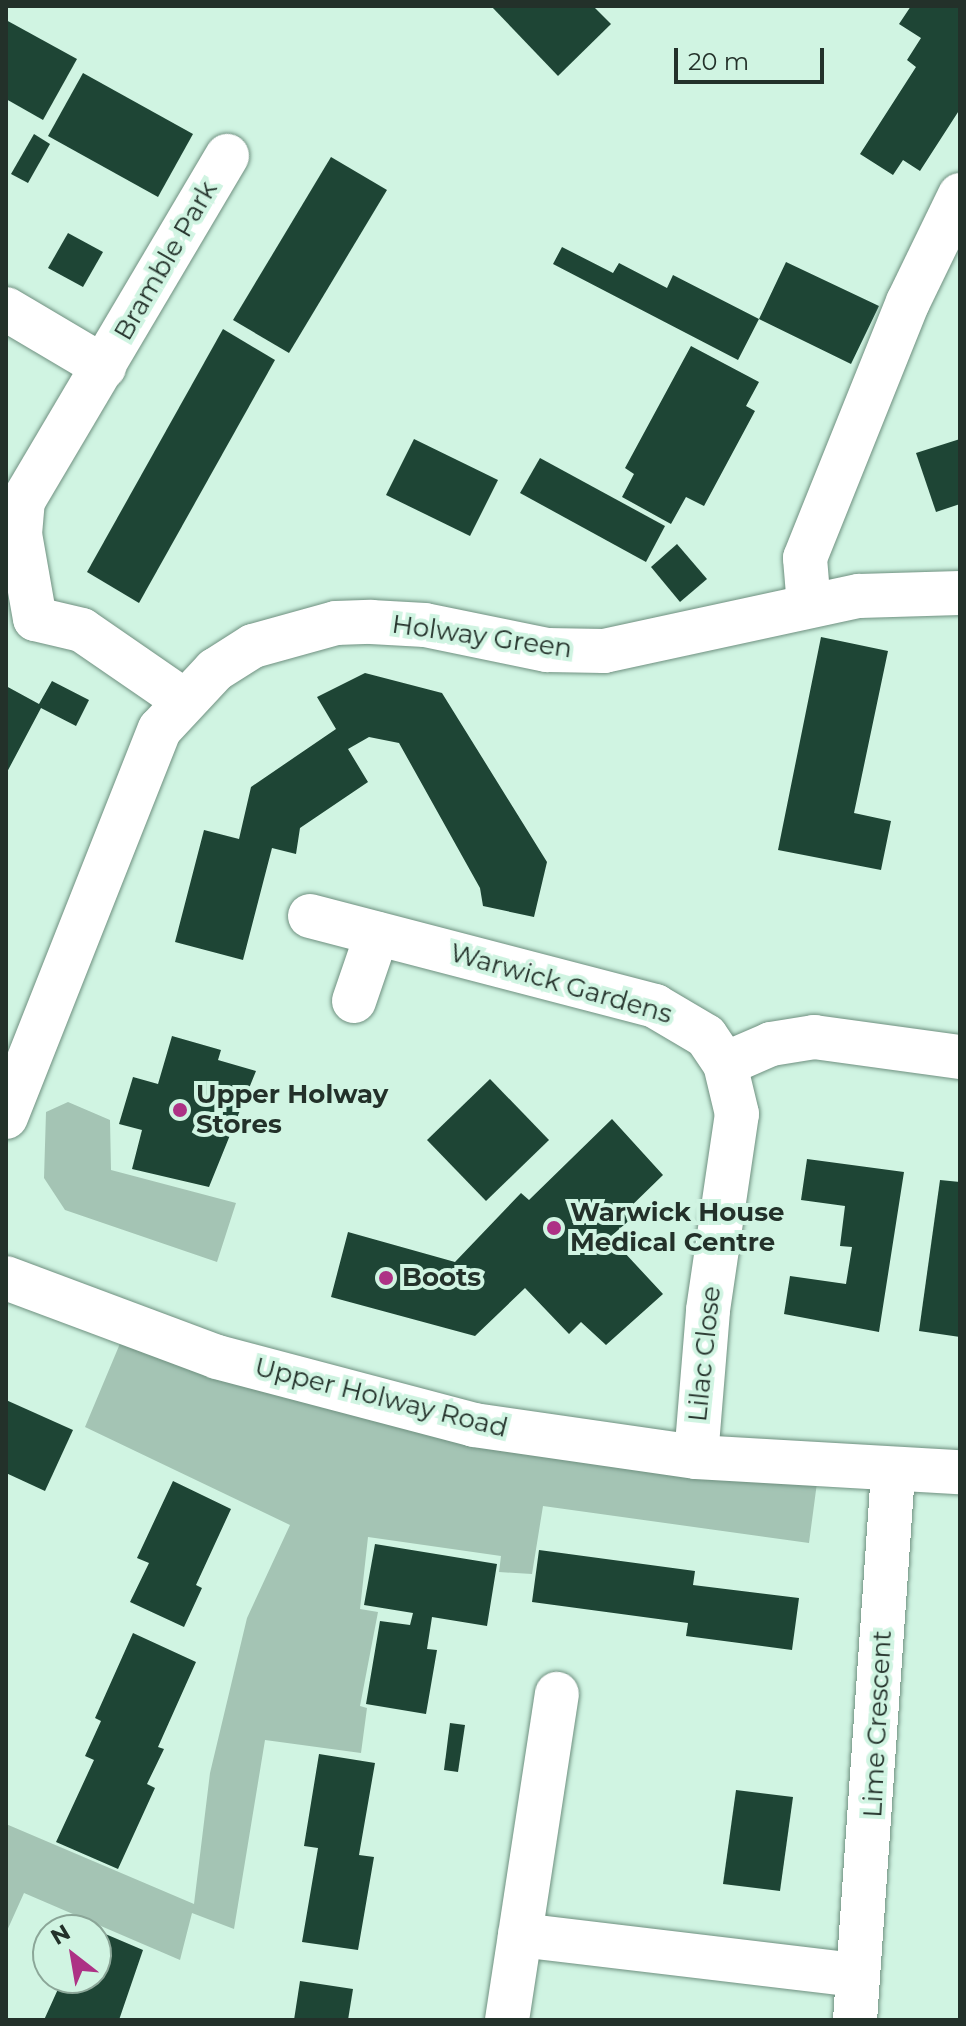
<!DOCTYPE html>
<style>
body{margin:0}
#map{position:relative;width:966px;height:2026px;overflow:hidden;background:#d0f4e2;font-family:Montserrat,sans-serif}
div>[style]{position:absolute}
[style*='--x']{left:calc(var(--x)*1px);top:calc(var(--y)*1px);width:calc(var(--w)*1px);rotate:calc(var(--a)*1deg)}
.green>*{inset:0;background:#a4c4b4}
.building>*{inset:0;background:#1e4535}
.roads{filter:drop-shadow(0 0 2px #6f9080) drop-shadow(0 0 2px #6f9080)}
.street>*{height:44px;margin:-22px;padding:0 22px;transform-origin:22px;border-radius:22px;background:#fff}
.dots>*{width:22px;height:22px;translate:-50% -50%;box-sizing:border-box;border:4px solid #d0f4e2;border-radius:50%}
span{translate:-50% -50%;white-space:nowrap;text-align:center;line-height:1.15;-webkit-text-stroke:8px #d0f4e2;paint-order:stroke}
.street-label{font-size:26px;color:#23312a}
.poi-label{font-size:26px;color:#23312a;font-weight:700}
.left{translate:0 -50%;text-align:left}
.frame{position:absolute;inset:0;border:8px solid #23312a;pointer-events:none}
.north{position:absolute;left:32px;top:1914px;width:80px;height:80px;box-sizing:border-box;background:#d0f4e2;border:2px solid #8ba698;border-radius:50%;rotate:329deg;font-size:22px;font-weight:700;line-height:32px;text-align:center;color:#23312a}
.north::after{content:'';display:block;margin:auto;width:28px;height:36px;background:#ad3285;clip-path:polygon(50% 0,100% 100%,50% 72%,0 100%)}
.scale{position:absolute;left:674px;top:48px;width:150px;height:36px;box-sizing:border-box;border:4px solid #23312a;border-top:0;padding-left:10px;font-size:24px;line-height:28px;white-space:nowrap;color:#23312a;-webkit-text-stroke:6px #d0f4e2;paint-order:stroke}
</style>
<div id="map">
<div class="green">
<div style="clip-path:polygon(68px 1102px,110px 1120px,111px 1170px,236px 1203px,217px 1262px,65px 1210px,44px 1178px,46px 1112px)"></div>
<div style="clip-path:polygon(124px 1334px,818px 1475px,809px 1543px,543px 1506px,532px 1574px,499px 1572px,501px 1556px,368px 1537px,360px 1609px,378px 1612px,360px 1706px,367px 1708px,361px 1753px,265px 1740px,234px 1929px,192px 1913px,180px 1960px,24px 1893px,6px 1933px,6px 1824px,194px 1904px,210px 1773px,247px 1618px,290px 1525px,85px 1427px)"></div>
</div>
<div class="building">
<div style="clip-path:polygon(491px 6px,593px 6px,611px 24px,558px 76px)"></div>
<div style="clip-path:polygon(911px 6px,960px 6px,960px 109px,920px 171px,903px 160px,893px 175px,860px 154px,916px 67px,907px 60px,921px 38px,899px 24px)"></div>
<div style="clip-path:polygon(6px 20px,77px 59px,43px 120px,6px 99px)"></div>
<div style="clip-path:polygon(83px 73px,193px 134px,158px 197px,48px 136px)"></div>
<div style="clip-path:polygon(34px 134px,50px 144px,28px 183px,11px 174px)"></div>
<div style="clip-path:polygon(331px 157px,387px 190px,289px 353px,233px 320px)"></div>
<div style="clip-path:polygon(68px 233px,103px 252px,83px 287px,48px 268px)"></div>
<div style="clip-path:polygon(562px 247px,613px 273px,619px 263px,667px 288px,673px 275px,759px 319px,786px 262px,879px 306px,851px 364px,759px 319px,738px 360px,553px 264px)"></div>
<div style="clip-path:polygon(223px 329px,275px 360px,139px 603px,87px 572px)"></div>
<div style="clip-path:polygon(691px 346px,759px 382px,746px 406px,755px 411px,704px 506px,686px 497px,671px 524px,622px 497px,634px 474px,625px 468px)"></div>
<div style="clip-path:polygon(414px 439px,498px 480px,470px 536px,386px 495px)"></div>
<div style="clip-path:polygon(960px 439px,960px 504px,936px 512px,916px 453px)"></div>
<div style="clip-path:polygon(540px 458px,665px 526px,646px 562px,520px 493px)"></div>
<div style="clip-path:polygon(677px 544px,707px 579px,680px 602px,651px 567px)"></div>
<div style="clip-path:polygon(821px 637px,888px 651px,854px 813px,891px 821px,881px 870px,778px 850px)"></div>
<div style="clip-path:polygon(365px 673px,442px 693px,547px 862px,534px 917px,483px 906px,480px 888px,399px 743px,369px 737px,348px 749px,368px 782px,300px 828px,296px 854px,272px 848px,243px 960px,175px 942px,204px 830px,239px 839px,251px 787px,336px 729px,317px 697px)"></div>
<div style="clip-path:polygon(52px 681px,89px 700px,76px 726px,41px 708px,6px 774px,6px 686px,39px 704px)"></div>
<div style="clip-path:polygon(172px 1036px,221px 1050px,218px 1060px,256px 1071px,209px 1187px,132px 1169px,142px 1130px,119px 1124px,133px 1077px,158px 1084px)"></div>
<div style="clip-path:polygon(490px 1079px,549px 1140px,486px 1201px,427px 1140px)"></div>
<div style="clip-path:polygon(612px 1119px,663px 1175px,624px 1213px,632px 1218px,610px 1237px,663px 1294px,606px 1345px,581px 1322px,569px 1334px,525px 1288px,475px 1336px,331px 1297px,348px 1232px,455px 1262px,521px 1193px,529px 1200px)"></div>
<div style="clip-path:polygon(807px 1159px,904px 1172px,879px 1332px,784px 1314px,790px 1276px,846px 1284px,852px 1247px,840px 1246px,845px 1206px,801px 1200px)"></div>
<div style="clip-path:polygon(940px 1180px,960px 1182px,960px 1337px,919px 1331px)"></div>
<div style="clip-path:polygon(6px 1400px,73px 1430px,45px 1491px,6px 1473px)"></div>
<div style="clip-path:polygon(173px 1481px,231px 1509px,196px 1585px,202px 1588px,184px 1627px,130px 1602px,149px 1563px,137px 1558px)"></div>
<div style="clip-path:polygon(375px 1544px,497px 1564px,487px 1626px,432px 1617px,427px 1649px,437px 1650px,426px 1714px,366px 1704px,380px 1621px,410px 1625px,413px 1613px,364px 1605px)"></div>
<div style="clip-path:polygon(539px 1550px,695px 1571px,693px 1585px,799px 1598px,792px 1650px,686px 1636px,688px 1623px,532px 1602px)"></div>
<div style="clip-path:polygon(133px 1633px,196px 1662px,158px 1747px,164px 1749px,147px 1784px,155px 1788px,118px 1869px,56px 1842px,94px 1760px,85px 1756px,101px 1721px,95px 1718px)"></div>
<div style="clip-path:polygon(450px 1723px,465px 1725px,458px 1772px,444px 1770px)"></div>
<div style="clip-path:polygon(319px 1754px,375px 1763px,359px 1855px,374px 1857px,358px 1950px,302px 1942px,318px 1848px,304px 1846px)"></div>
<div style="clip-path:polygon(736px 1790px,793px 1797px,780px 1891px,723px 1884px)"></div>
<div style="clip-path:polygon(96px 1930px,143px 1950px,119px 2020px,44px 2020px,63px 1978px,96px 1978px)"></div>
<div style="clip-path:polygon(300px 1981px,353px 1989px,348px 2020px,294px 2020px)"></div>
</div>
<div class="roads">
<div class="street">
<div style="--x:6;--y:309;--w:114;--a:30.6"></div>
<div style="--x:809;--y:606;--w:48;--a:-94.8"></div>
<div style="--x:805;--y:558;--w:276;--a:-68.1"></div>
<div style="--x:908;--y:302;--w:119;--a:-64.1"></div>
<div style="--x:182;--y:699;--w:121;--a:-145.4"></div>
<div style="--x:82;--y:630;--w:48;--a:-166.8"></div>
<div style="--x:35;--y:619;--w:86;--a:-100"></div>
<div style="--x:20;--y:534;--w:33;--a:-85"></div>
<div style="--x:23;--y:501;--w:401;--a:-59.4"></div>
<div style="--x:310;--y:916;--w:357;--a:14.6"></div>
<div style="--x:655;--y:1006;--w:59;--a:30.5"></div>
<div style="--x:706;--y:1036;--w:34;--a:56"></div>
<div style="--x:354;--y:1001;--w:71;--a:-71.1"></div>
<div style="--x:6;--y:1117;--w:417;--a:-68.4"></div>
<div style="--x:160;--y:729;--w:81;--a:-47"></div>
<div style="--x:215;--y:670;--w:45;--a:-32.3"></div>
<div style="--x:253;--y:646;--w:86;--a:-15.5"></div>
<div style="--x:336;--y:623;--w:35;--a:-2"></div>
<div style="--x:371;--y:622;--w:54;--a:3.2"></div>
<div style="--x:425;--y:625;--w:125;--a:11.6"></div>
<div style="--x:547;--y:650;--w:57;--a:1"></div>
<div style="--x:604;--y:651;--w:261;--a:-12.2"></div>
<div style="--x:859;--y:596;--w:101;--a:-1.7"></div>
<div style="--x:6;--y:1278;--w:225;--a:20.5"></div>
<div style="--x:217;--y:1357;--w:266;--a:14.8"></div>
<div style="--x:474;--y:1425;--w:224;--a:8.2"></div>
<div style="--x:696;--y:1457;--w:264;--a:3.3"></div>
<div style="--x:696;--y:1457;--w:147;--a:-85.3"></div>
<div style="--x:708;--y:1310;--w:198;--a:-81.6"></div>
<div style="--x:737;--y:1114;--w:51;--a:-103.5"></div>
<div style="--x:725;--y:1064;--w:50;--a:-23.5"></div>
<div style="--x:771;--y:1044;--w:44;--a:-9.2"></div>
<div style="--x:814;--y:1037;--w:147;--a:7.8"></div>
<div style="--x:520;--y:1935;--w:339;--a:6.8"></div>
<div style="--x:507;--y:2020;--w:330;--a:-81.3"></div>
<div style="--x:855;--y:2020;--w:549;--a:-86.03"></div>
</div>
</div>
<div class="dots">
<div style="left:180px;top:1110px;background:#ad3285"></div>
<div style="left:554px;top:1228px;background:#ad3285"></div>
<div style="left:386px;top:1278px;background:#ad3285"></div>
</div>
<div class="street-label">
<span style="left:166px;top:261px;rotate:-60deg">Bramble Park</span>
<span style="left:482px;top:637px;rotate:8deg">Holway Green</span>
<span style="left:561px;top:984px;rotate:16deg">Warwick Gardens</span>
<span style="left:705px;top:1354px;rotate:-84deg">Lilac Close</span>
<span style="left:381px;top:1398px;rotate:14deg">Upper Holway Road</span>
<span style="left:878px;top:1724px;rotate:-87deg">Lime Crescent</span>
</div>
<div class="poi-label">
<span class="left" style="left:196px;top:1110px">Upper Holway<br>Stores</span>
<span class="left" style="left:570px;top:1228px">Warwick House<br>Medical Centre</span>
<span class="left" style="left:402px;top:1278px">Boots</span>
</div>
<div class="frame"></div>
<div class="north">N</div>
<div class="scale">20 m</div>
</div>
